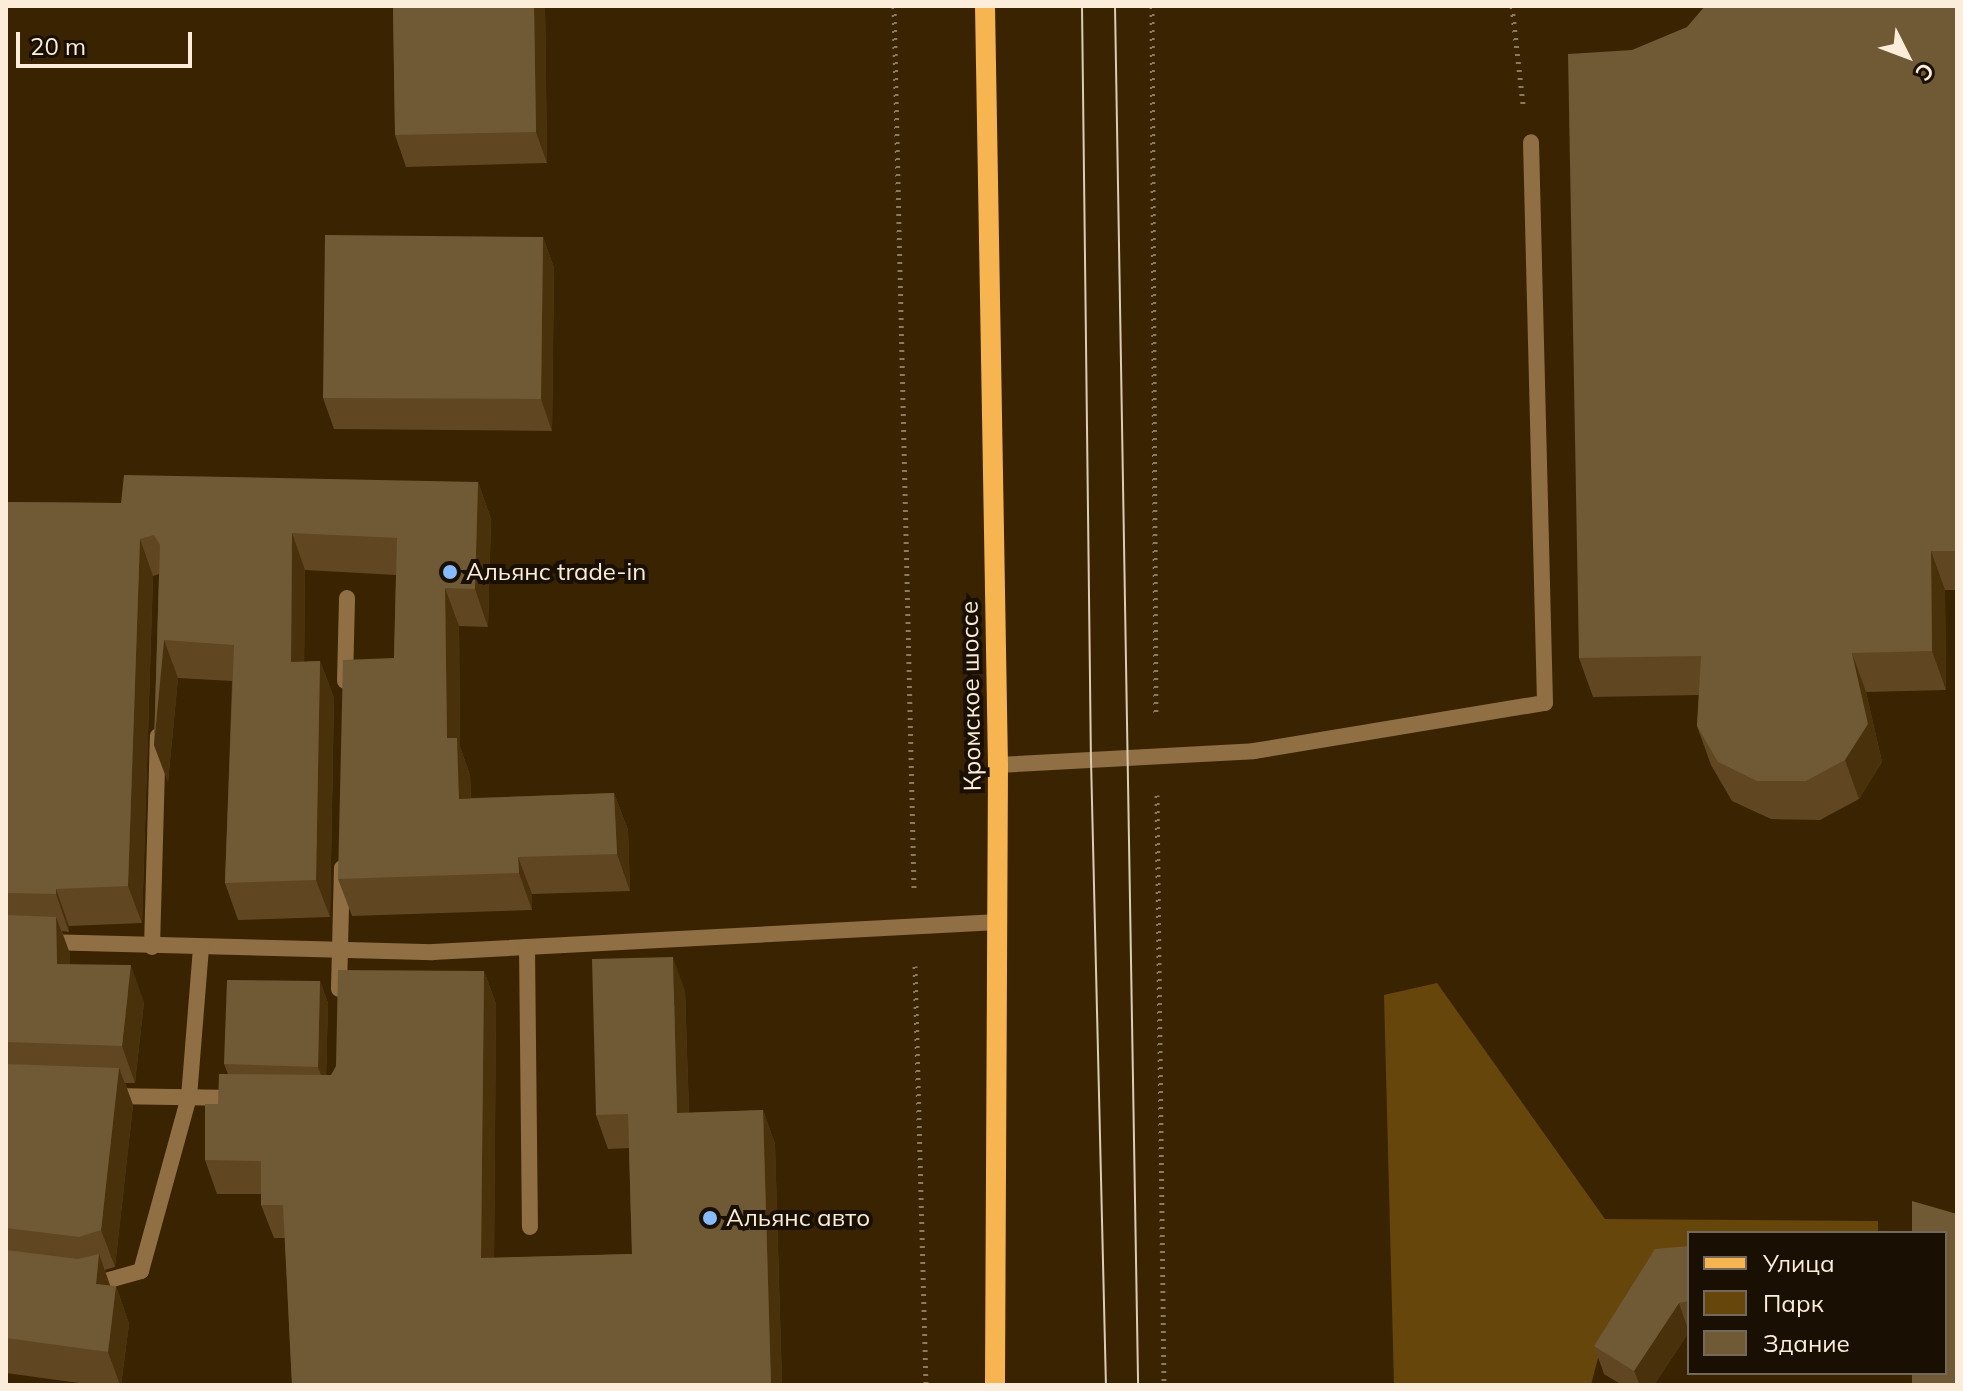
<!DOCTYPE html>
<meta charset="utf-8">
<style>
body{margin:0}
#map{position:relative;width:1963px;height:1391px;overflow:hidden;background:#392300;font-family:Mulish,sans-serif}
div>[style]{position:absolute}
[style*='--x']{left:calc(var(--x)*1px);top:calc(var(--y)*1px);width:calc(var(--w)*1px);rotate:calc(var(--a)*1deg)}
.green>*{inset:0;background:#67460c}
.path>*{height:5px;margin-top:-2.5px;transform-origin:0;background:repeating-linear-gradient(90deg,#8c7a5e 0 2px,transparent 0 8px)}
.service>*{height:16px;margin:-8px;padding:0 8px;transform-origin:8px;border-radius:8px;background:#8f6f43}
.primary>*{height:20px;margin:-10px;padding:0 10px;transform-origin:10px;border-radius:10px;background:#f7b551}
.tram>*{height:2px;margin:-1px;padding:0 1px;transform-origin:1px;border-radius:1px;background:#dbccb6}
.wall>*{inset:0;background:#604721}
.shaded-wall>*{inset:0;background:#49310b}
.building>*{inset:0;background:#705935}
.dots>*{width:22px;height:22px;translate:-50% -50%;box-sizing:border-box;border:4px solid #190f03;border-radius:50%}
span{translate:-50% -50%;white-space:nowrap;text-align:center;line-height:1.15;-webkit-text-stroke:8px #190f03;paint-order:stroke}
.poi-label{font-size:24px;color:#fbedda}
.left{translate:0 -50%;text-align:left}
.street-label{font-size:24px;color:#fbedda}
.frame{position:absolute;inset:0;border:8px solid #fbedda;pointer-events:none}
.legend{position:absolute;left:1687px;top:1231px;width:260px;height:144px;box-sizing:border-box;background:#190f03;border:2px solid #736859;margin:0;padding:10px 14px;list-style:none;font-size:24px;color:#fbedda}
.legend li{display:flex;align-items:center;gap:16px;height:40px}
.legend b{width:40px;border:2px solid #736859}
.north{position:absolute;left:1867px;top:16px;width:80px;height:80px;-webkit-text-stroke:6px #190f03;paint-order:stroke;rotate:132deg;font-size:22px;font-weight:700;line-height:32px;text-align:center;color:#fbedda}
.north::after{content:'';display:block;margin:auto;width:28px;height:36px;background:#fbedda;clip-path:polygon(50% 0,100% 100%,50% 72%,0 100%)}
.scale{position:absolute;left:16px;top:32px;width:176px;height:36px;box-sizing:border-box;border:4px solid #fbedda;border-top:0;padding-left:10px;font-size:24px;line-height:28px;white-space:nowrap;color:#fbedda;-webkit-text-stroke:6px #190f03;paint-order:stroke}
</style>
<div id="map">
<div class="green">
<div style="clip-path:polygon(1437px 983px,1605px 1219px,1878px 1221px,1878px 1233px,1689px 1233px,1689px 1268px,1604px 1335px,1591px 1385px,1394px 1385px,1384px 995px)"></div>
</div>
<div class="path">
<div style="--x:894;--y:6;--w:882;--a:88.7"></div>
<div style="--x:1152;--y:6;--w:711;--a:89.68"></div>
<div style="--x:1512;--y:6;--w:99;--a:83.6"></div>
<div style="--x:1157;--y:795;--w:590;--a:89.32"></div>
<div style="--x:915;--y:966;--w:419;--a:88.5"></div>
</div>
<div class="service">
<div style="--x:345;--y:681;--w:83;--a:-88.6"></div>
<div style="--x:998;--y:765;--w:256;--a:-3.1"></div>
<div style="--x:1254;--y:751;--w:295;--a:-9.4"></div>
<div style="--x:1545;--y:703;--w:561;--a:-91.43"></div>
<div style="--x:6;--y:941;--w:427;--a:1.5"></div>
<div style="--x:433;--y:952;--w:566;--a:-3.04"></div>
<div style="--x:152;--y:947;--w:211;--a:-88.4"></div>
<div style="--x:527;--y:947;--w:280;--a:89.4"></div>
<div style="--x:339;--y:989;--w:121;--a:-88.6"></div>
<div style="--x:109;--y:1096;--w:128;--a:0.9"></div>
<div style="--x:91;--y:1285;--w:52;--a:-15.6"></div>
<div style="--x:141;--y:1271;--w:180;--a:-74.6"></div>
<div style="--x:189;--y:1097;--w:149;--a:-85.4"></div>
</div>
<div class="primary">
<div style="--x:985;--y:6;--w:759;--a:89.02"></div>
<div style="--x:998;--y:765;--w:620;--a:90.28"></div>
</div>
<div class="tram">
<div style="--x:1082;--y:6;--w:754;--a:89.32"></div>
<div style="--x:1091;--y:760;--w:625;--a:88.63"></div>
<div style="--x:1115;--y:6;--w:1379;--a:89.04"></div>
</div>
<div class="wall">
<div style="clip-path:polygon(393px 6px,545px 6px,547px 163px,406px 167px,395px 135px)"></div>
<div style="clip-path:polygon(1957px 6px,1957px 590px,1945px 590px,1946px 690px,1866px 692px,1882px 762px,1859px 799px,1820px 820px,1771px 819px,1732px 801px,1711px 765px,1697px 726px,1699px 695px,1593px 697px,1579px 658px,1632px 50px)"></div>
<div style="clip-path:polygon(543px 237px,554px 268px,552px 431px,334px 429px,323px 398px)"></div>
<div style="clip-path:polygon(478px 482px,491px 519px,488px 627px,459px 626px,460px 747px,470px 775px,471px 798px,614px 793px,628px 830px,630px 891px,532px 894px,532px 910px,352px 916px,338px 879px,394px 658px,396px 575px,305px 570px,304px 662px,320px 661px,334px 698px,330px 917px,238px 920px,225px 883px,232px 681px,178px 678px,168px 782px,154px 745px,159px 574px,153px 576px,142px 923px,69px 926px,69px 932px,62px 931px,70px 954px,70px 964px,144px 1002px,135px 1083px,125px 1083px,133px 1105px,115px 1267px,105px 1270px,110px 1286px,116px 1286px,129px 1324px,121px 1385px,94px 1385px,6px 1373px,6px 502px,121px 503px)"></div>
<div style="clip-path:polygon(484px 971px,496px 1004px,494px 1258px,632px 1254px,629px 1148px,608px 1149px,596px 1115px,685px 991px,689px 1113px,763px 1110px,775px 1144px,782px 1385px,292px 1385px,285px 1238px,274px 1238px,261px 1205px,261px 1194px,217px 1194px,205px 1160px,218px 1104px,228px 1074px,224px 1064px,320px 981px,328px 1003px,326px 1075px,331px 1075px)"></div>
<div style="clip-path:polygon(1689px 1246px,1689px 1332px,1654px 1385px,1622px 1385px,1604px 1374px,1594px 1346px)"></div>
</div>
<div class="shaded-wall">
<div style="clip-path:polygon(534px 6px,545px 6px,547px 163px,536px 132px)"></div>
<div style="clip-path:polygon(543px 237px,554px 268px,552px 431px,541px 399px)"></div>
<div style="clip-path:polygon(478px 482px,491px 519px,488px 627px,475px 589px)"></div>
<div style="clip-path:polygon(292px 533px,305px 570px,304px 700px,291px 662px)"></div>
<div style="clip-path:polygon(140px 539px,153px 576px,142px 923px,128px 886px)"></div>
<div style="clip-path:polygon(1931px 551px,1945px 590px,1946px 690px,1932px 651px)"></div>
<div style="clip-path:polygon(445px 588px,459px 626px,460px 747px,470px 775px,472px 836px,459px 799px,447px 738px)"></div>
<div style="clip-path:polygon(164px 640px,178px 678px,168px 782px,154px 745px)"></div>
<div style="clip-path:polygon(1852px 653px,1866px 692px,1882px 762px,1859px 799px,1845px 760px)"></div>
<div style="clip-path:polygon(320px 661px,334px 698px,330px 917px,316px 880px)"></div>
<div style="clip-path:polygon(614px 793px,628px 830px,630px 891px,617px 854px)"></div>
<div style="clip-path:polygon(518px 857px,532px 894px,532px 910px,519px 873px)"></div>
<div style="clip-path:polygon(56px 889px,69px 926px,69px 932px,56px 894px)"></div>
<div style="clip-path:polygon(56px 917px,70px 954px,70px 1001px,57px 964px)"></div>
<div style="clip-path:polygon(673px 957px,685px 991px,690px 1147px,677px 1113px)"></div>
<div style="clip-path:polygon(131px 965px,144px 1002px,135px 1083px,122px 1046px)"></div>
<div style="clip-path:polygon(484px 971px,496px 1004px,494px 1292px,481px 1258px)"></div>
<div style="clip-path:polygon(320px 981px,328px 1003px,326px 1089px,318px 1067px)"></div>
<div style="clip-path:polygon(119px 1068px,133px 1105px,115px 1267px,101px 1230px)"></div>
<div style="clip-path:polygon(763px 1110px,775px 1144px,782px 1385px,771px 1385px)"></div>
<div style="clip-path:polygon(99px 1254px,112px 1291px,96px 1284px)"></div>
<div style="clip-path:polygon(116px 1286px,129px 1324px,121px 1385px,120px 1385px,108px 1352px)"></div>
<div style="clip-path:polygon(1679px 1303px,1689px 1332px,1654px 1385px,1640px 1385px,1634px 1371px)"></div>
</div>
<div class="building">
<div style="clip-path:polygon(393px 6px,534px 6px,536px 132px,395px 135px)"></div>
<div style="clip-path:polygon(1705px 6px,1957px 6px,1957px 434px,1956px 434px,1957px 551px,1931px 551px,1932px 651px,1852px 653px,1868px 724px,1845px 760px,1806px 781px,1757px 781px,1718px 762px,1697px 726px,1701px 656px,1579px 658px,1568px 54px,1632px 50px,1687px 27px)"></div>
<div style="clip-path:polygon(325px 235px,543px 237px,541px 399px,323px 398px)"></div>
<div style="clip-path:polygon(124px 475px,478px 482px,475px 589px,445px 588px,447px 738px,457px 738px,459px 799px,614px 793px,617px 854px,518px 857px,519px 873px,338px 879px,343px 660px,394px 658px,397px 538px,292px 533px,291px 662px,320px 661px,316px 880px,225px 883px,234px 645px,164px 640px,154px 745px,160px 545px,154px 535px,140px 539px,128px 886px,56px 889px,56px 894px,6px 893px,6px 502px,121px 503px)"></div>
<div style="clip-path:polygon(6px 915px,56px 917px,57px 964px,131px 965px,122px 1046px,6px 1042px)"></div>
<div style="clip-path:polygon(673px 957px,677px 1113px,763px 1110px,771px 1385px,292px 1385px,283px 1205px,261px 1205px,261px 1161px,205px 1160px,205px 1104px,218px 1104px,219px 1074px,331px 1075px,336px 1066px,338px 970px,484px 971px,481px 1258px,632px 1254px,628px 1114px,596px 1115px,592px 959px)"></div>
<div style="clip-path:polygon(227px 980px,320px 981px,318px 1067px,224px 1064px)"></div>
<div style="clip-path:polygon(6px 1064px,119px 1068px,101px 1230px,79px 1237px,6px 1228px)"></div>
<div style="clip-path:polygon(1912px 1201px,1957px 1214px,1957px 1385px,1912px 1385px,1912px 1373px,1945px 1373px,1945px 1233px,1892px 1233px,1912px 1232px)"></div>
<div style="clip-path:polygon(1689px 1246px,1689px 1301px,1679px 1303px,1634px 1371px,1594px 1346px,1655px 1249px)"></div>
<div style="clip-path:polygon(6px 1250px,78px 1259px,99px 1254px,96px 1284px,116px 1286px,108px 1352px,6px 1338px)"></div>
</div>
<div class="dots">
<div style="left:450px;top:572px;background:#87bbfb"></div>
<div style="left:710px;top:1218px;background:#87bbfb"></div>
</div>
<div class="poi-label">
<span class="left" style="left:466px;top:572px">Альянс trade-in</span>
<span class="left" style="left:726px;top:1218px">Альянс авто</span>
</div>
<div class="street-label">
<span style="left:971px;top:696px;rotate:-91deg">Кромское шоссе</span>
</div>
<div class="frame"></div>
<ul class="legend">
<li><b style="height:10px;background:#f7b551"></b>Улица</li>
<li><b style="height:22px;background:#67460c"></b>Парк</li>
<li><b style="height:22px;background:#705935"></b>Здание</li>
</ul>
<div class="north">С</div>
<div class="scale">20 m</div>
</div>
